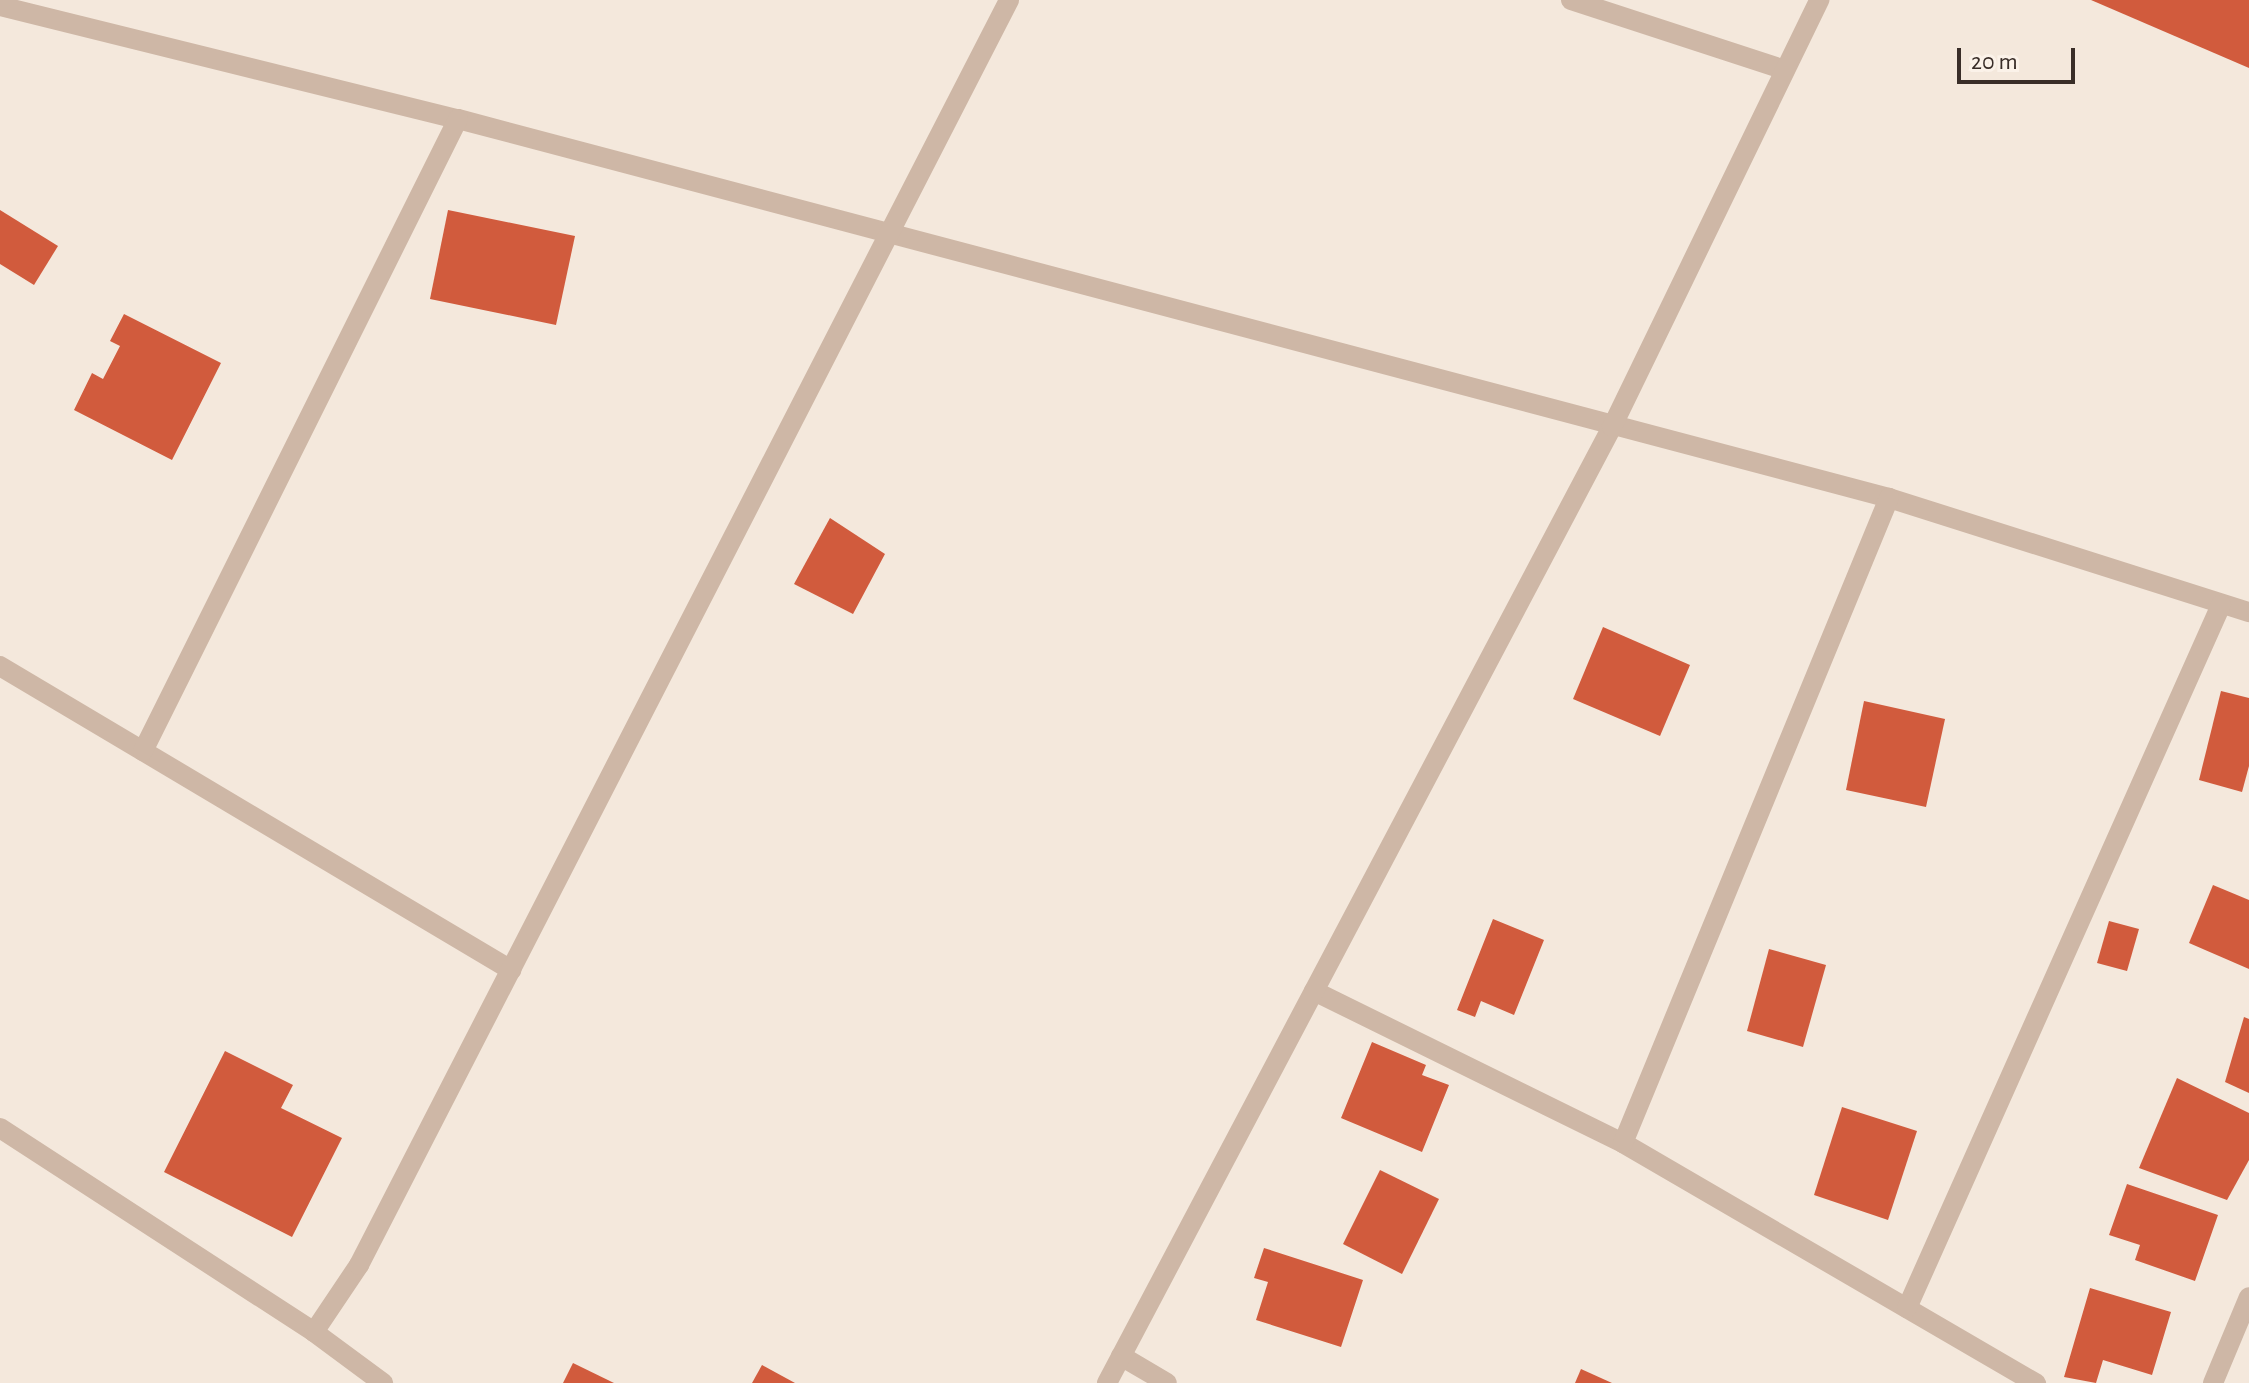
<!DOCTYPE html>
<style>
body{margin:0}
#map{position:relative;width:2249px;height:1383px;overflow:hidden;background:#f4e8dc;font-family:"Alegreya Sans",sans-serif}
div>[style]{position:absolute}
[style*='--x']{left:calc(var(--x)*1px);top:calc(var(--y)*1px);width:calc(var(--w)*1px);rotate:calc(var(--a)*1deg)}
.building>*{inset:0;background:#d15b3d}
.minor>*{height:20px;margin:-10px;padding:0 10px;transform-origin:10px;border-radius:10px;background:#ceb7a6}
span{translate:-50% -50%;white-space:nowrap;text-align:center;line-height:1.15;-webkit-text-stroke:7px #fbf2e9;paint-order:stroke}
.scale{position:absolute;left:1957px;top:48px;width:118px;height:36px;box-sizing:border-box;border:4px solid #392d28;border-top:0;padding-left:10px;font-size:24px;line-height:28px;white-space:nowrap;color:#392d28;-webkit-text-stroke:6px #fbf2e9;paint-order:stroke}
</style>
<div id="map">
<div class="building">
<div style="clip-path:polygon(2091px 0,2249px 0,2249px 68px)"></div>
<div style="clip-path:polygon(0 210px,58px 246px,34px 285px,0 264px)"></div>
<div style="clip-path:polygon(448px 210px,575px 236px,556px 325px,430px 299px)"></div>
<div style="clip-path:polygon(124px 314px,221px 363px,172px 460px,74px 410px,92px 373px,103px 379px,120px 346px,110px 341px)"></div>
<div style="clip-path:polygon(830px 518px,885px 554px,853px 614px,794px 584px)"></div>
<div style="clip-path:polygon(1603px 627px,1690px 665px,1660px 736px,1573px 699px)"></div>
<div style="clip-path:polygon(2221px 691px,2249px 698px,2249px 766px,2242px 792px,2199px 780px)"></div>
<div style="clip-path:polygon(1864px 701px,1945px 719px,1926px 807px,1846px 790px)"></div>
<div style="clip-path:polygon(2213px 885px,2249px 900px,2249px 969px,2189px 943px)"></div>
<div style="clip-path:polygon(1493px 919px,1544px 940px,1514px 1015px,1481px 1001px,1475px 1017px,1457px 1010px)"></div>
<div style="clip-path:polygon(2109px 921px,2139px 929px,2127px 971px,2097px 963px)"></div>
<div style="clip-path:polygon(1769px 949px,1826px 965px,1803px 1047px,1747px 1031px)"></div>
<div style="clip-path:polygon(2244px 1017px,2249px 1019px,2249px 1093px,2225px 1082px)"></div>
<div style="clip-path:polygon(1372px 1042px,1426px 1065px,1422px 1075px,1449px 1085px,1422px 1152px,1341px 1118px)"></div>
<div style="clip-path:polygon(225px 1051px,293px 1085px,281px 1108px,342px 1138px,292px 1237px,164px 1172px)"></div>
<div style="clip-path:polygon(2177px 1078px,2249px 1113px,2249px 1160px,2227px 1200px,2139px 1168px)"></div>
<div style="clip-path:polygon(1842px 1107px,1917px 1131px,1888px 1220px,1814px 1195px)"></div>
<div style="clip-path:polygon(1380px 1170px,1439px 1199px,1402px 1274px,1343px 1244px)"></div>
<div style="clip-path:polygon(2127px 1184px,2218px 1215px,2195px 1281px,2135px 1260px,2140px 1245px,2109px 1235px)"></div>
<div style="clip-path:polygon(1264px 1248px,1363px 1280px,1341px 1347px,1256px 1320px,1268px 1282px,1254px 1278px)"></div>
<div style="clip-path:polygon(2090px 1288px,2171px 1312px,2152px 1375px,2103px 1360px,2096px 1383px,2064px 1377px)"></div>
<div style="clip-path:polygon(573px 1363px,614px 1383px,563px 1383px)"></div>
<div style="clip-path:polygon(762px 1365px,795px 1383px,752px 1383px)"></div>
<div style="clip-path:polygon(1581px 1369px,1612px 1383px,1575px 1383px)"></div>
</div>
<div class="minor">
<div style="--x:1571;--y:0;--w:225;--a:18.1"></div>
<div style="--x:0;--y:6;--w:472;--a:13.9"></div>
<div style="--x:458;--y:119;--w:1480;--a:14.83"></div>
<div style="--x:1889;--y:498;--w:378;--a:17.6"></div>
<div style="--x:0;--y:666;--w:595;--a:30.75"></div>
<div style="--x:143;--y:751;--w:706;--a:-63.51"></div>
<div style="--x:1314;--y:991;--w:344;--a:26.2"></div>
<div style="--x:1623;--y:1143;--w:478;--a:30.2"></div>
<div style="--x:0;--y:1128;--w:374;--a:33"></div>
<div style="--x:314;--y:1332;--w:86;--a:36.5"></div>
<div style="--x:1623;--y:1143;--w:698;--a:-67.59"></div>
<div style="--x:1907;--y:1308;--w:770;--a:-65.93"></div>
<div style="--x:314;--y:1332;--w:81;--a:-56.1"></div>
<div style="--x:359;--y:1265;--w:1422;--a:-62.8"></div>
<div style="--x:1121;--y:1356;--w:53;--a:30.4"></div>
<div style="--x:1107;--y:1383;--w:1081;--a:-62.16"></div>
<div style="--x:1612;--y:427;--w:475;--a:-64.1"></div>
<div style="--x:2213;--y:1383;--w:93;--a:-67.3"></div>
</div>
<div class="scale">20 m</div>
</div>
